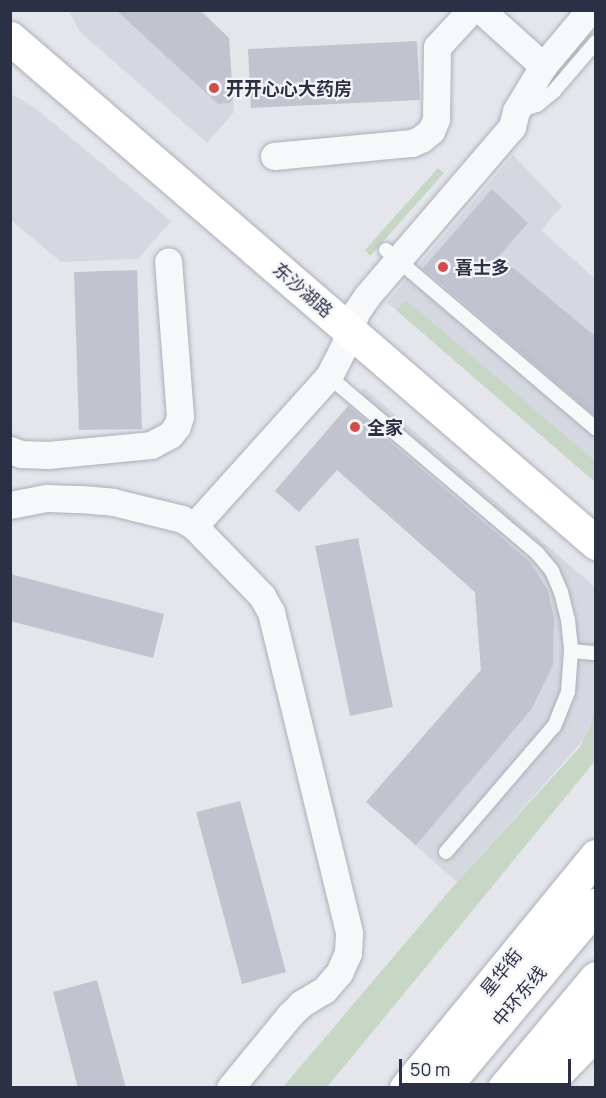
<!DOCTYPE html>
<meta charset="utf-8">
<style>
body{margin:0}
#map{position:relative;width:606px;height:1098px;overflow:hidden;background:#e4e6ec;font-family:Manrope,"Noto Sans SC",sans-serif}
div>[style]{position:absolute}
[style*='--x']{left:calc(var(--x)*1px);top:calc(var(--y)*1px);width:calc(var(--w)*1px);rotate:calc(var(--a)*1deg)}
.built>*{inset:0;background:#d6d8e1}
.green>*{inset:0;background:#c7d6c5}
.building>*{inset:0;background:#c1c4cf}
.roads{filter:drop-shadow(0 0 2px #acafba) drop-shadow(0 0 2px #acafba)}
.lane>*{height:14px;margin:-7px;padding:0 7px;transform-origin:7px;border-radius:7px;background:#f7f8fa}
.street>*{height:27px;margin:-13.5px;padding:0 13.5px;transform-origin:13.5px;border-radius:13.5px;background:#f7f8fa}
.secondary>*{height:33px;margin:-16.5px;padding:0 16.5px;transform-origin:16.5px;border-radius:16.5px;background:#fff}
.primary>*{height:33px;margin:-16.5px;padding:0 16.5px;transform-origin:16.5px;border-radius:16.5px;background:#fff}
.highway>*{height:33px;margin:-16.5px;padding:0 16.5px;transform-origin:16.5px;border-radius:16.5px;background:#fff}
.dots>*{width:16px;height:16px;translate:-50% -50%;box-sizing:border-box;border:3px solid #f4f5f9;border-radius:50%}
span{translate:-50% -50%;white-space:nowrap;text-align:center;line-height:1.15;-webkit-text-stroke:4.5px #f4f5f9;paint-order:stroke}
.poi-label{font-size:18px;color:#2b3044;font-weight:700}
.left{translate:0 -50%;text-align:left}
.street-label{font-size:18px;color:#2b3044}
.frame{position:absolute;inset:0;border:12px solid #2b3044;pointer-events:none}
.scale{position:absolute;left:399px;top:1059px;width:172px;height:27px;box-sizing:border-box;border:3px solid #2b3044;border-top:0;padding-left:8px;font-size:18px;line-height:21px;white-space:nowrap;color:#2b3044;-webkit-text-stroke:4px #f4f5f9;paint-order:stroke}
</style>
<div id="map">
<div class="built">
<div style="clip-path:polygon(69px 11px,200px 11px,229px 38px,234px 112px,207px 143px,80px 32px)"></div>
<div style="clip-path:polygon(11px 94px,35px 108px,171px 221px,138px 259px,61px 262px,11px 220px)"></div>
<div style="clip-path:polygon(513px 155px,562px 206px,541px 230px,595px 279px,595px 482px,387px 302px)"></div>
<div style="clip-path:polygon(364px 388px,595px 587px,595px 727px,457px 882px,366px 802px,481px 670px,475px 592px,337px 470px,299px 512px,275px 491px)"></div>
</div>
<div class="green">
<div style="clip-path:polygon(438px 168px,444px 173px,370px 256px,365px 250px)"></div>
<div style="clip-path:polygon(406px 300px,595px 461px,595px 482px,396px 310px)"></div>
<div style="clip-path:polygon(595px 707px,595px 761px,463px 922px,327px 1087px,283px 1087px,457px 882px,580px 747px,590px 727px)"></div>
</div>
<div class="building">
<div style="clip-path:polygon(116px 10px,200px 10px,229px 38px,233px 99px,230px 103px,218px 104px)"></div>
<div style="clip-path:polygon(417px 41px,420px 100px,251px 108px,248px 49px)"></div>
<div style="clip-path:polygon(492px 189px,528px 223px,499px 256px,596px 337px,596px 417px,423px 268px)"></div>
<div style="clip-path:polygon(137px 270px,142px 429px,79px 430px,74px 272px)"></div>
<div style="clip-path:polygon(348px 406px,530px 562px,548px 591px,554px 619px,553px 665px,531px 710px,416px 845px,366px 802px,481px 670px,475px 592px,337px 470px,299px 512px,275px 491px)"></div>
<div style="clip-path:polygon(358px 538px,393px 707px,350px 716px,315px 546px)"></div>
<div style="clip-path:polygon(10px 574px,164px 614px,153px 658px,10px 621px)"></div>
<div style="clip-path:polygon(240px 801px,286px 972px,242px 984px,196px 812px)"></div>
<div style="clip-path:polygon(97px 980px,126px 1088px,78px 1088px,53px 992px)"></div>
</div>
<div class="roads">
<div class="lane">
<div style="--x:518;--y:111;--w:20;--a:-18"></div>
<div style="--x:537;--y:105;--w:22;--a:-39"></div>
<div style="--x:554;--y:91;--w:65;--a:-49.4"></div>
<div style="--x:386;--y:250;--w:276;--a:40.4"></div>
<div style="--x:326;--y:374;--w:277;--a:40.3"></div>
<div style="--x:537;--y:553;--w:23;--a:50"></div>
<div style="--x:552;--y:571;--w:23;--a:67"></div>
<div style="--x:561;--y:592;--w:29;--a:76"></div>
<div style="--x:568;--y:620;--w:31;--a:84"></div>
<div style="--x:571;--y:651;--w:41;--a:94.2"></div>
<div style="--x:568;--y:692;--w:37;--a:112"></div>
<div style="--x:554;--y:726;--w:166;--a:130.6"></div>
<div style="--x:571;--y:651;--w:25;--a:5"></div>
</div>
<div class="street">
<div style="--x:481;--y:10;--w:84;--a:42.1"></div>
<div style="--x:274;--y:156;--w:139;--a:-5.4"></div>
<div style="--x:412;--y:143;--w:10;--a:-24"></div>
<div style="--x:421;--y:139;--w:13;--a:-39"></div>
<div style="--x:431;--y:131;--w:13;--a:-67"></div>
<div style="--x:436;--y:119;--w:72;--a:-89.2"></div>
<div style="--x:437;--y:47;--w:50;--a:-47.4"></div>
<div style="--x:10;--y:450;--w:12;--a:20"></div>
<div style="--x:21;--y:454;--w:27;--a:2"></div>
<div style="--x:48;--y:455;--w:103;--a:-5.5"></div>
<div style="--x:151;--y:445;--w:21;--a:-28"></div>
<div style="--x:170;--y:435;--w:11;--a:-52"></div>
<div style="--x:177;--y:426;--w:10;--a:-73"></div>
<div style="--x:180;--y:416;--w:155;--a:-94.4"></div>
<div style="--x:10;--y:505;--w:38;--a:-11"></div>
<div style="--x:47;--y:498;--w:34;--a:2"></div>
<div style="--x:81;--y:499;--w:32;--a:5"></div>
<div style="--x:113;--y:502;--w:71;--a:13.8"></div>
<div style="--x:182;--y:519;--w:14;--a:30"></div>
<div style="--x:194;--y:526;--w:98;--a:45.8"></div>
<div style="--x:262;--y:596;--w:18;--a:61"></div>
<div style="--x:271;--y:612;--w:330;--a:76.3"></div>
<div style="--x:349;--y:933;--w:20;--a:93"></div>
<div style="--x:348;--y:953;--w:22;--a:114"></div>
<div style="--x:339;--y:973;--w:23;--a:131"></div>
<div style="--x:324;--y:990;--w:27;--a:149"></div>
<div style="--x:301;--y:1004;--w:17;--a:135"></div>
<div style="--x:289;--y:1016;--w:93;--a:129.3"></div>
<div style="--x:194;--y:526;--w:202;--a:-48"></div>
<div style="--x:329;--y:376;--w:36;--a:-63"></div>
<div style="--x:345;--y:344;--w:34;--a:-71"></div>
<div style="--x:356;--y:312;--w:19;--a:-55"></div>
<div style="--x:367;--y:296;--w:223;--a:-49.4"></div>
<div style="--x:512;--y:127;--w:16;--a:-76"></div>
<div style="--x:516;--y:111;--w:52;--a:-59"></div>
<div style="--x:543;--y:66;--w:73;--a:-50"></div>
</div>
<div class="secondary">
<div style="--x:10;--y:38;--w:774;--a:40.75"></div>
</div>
<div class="primary">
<div style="--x:563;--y:1050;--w:50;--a:-49"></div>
<div style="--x:406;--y:1088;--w:300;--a:-50.7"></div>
</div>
<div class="highway">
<div style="--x:443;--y:1088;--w:239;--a:-50.1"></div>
<div style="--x:504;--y:1088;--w:143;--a:-50.1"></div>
<div style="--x:542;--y:1088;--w:78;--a:-46"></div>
</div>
</div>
<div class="dots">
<div style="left:214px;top:88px;background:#cf4d4b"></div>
<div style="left:443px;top:267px;background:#cf4d4b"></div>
<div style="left:355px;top:427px;background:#cf4d4b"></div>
</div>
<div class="poi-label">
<span class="left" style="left:226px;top:88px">开开心心大药房</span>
<span class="left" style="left:455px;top:267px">喜士多</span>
<span class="left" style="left:367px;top:427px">全家</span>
</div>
<div class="street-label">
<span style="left:303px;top:290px;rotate:41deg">东沙湖路</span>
<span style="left:501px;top:972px;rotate:-51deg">星华街</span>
<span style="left:519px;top:996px;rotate:-50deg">中环东线</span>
</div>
<div class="frame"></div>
<div class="scale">50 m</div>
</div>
